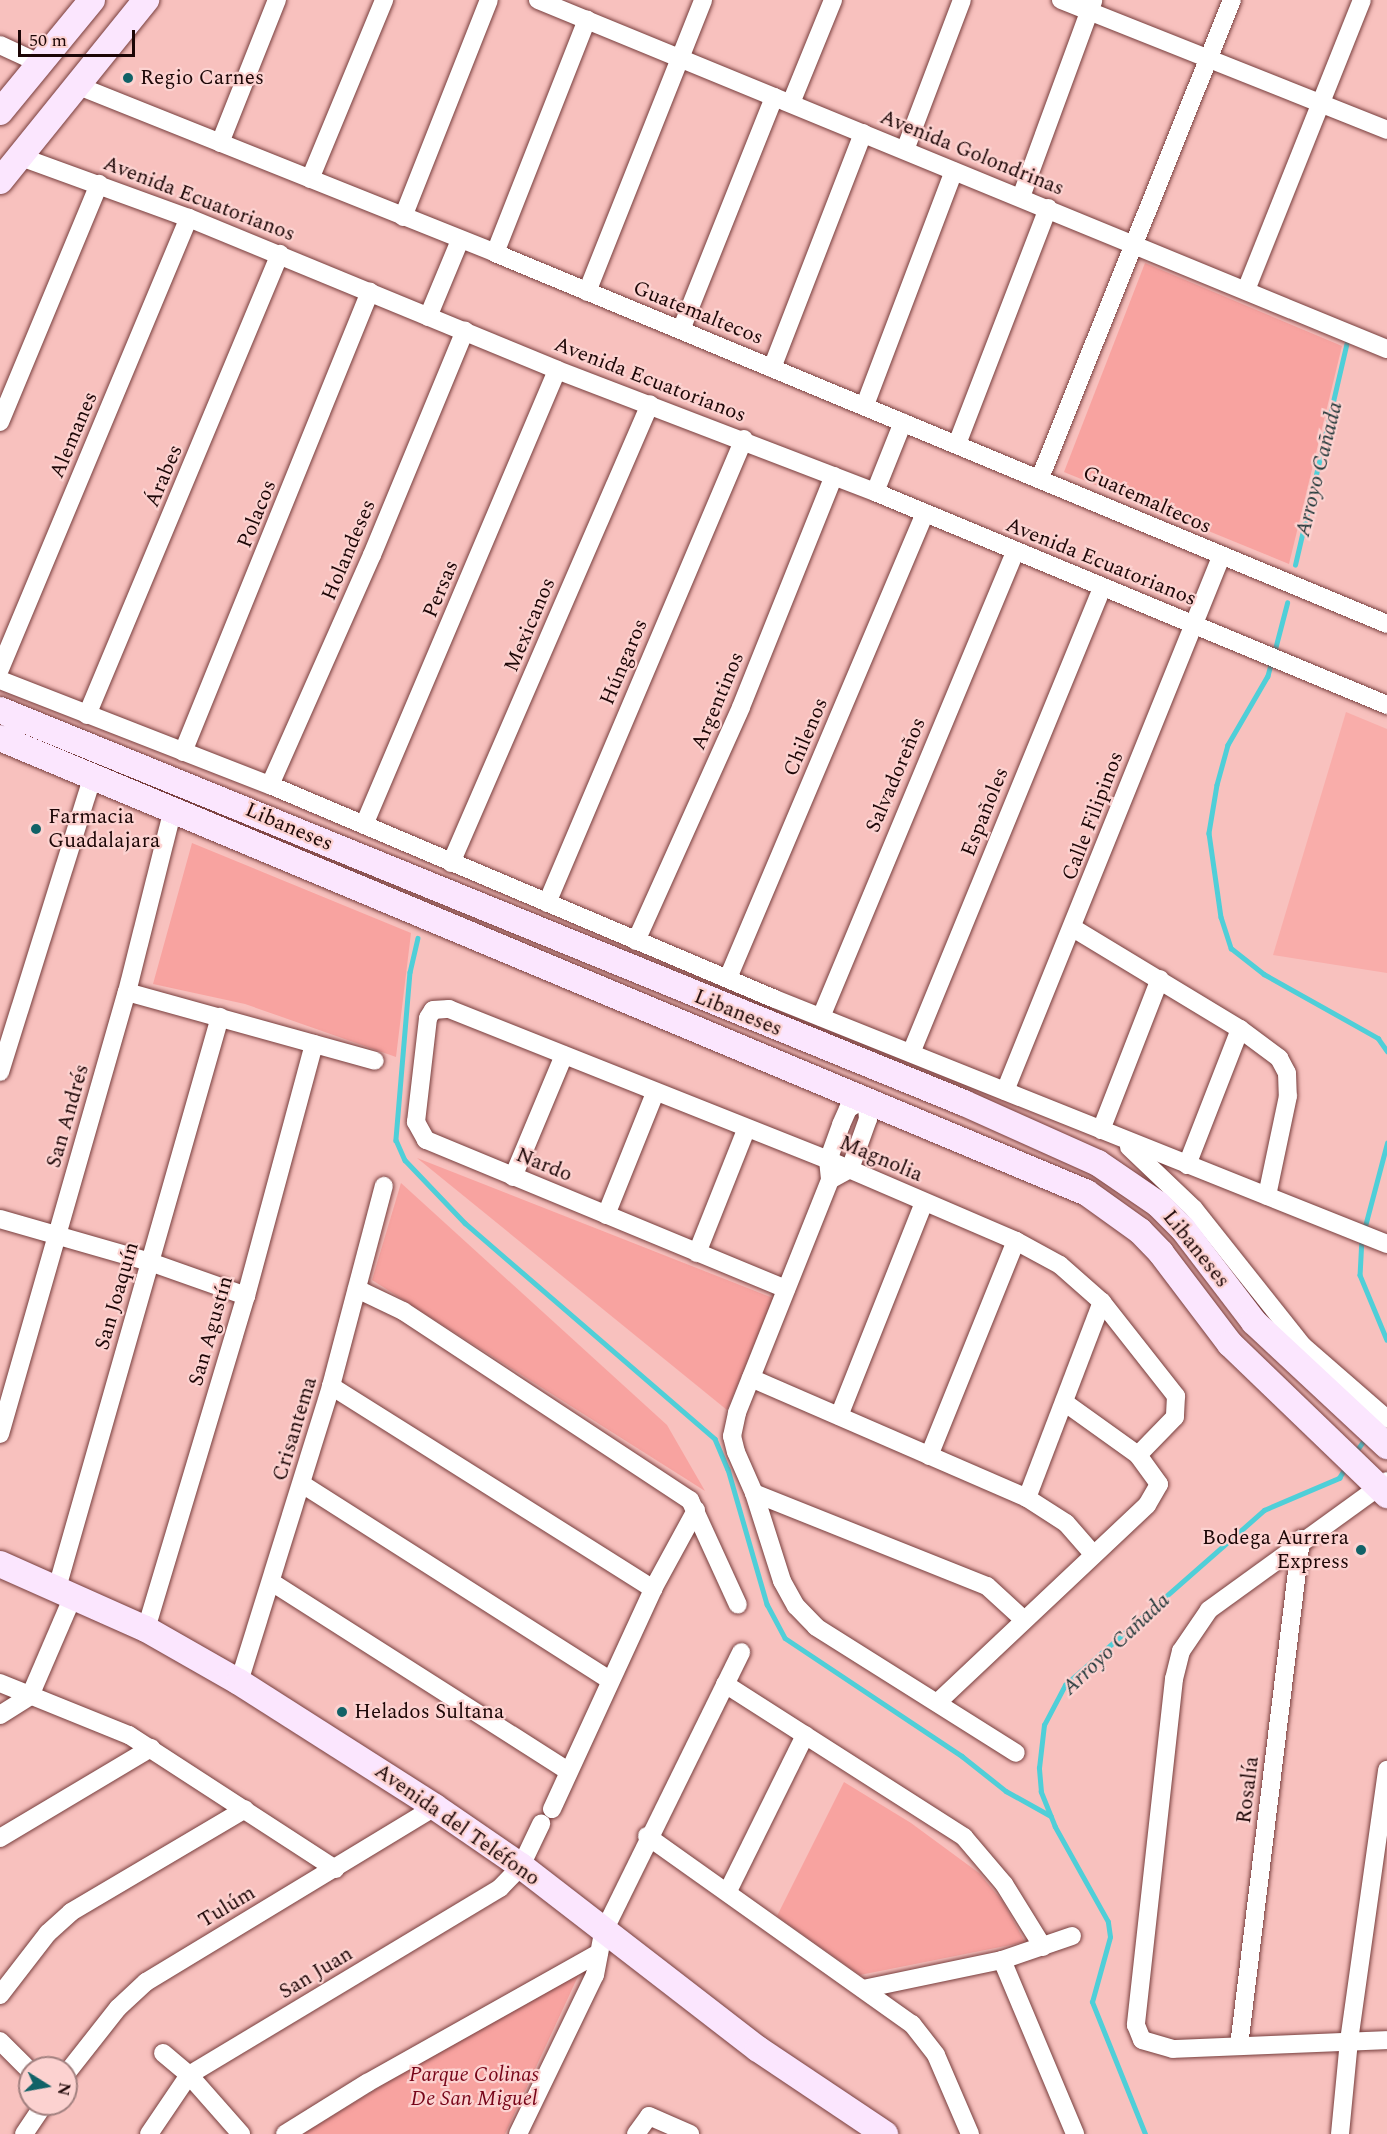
<!DOCTYPE html>
<meta charset="utf-8">
<style>
body{margin:0}
#map{position:relative;width:1387px;height:2134px;overflow:hidden;background:#f8c1be;font-family:Spectral,serif}
div>[style]{position:absolute}
[style*='--x']{left:calc(var(--x)*1px);top:calc(var(--y)*1px);width:calc(var(--w)*1px);rotate:calc(var(--a)*1deg)}
.built>*{inset:0;background:#f9adaa}
.green>*{inset:0;background:#f8a3a0}
.stream>*{height:4.5px;margin:-2.25px;padding:0 2.25px;transform-origin:2.25px;border-radius:2.25px;background:#4fcfd8}
.roads{filter:drop-shadow(0 0 2px #773e3d) drop-shadow(0 0 2px #773e3d)}
.street>*{height:18px;margin:-9px;padding:0 9px;transform-origin:9px;border-radius:9px;background:#fff}
.secondary>*{height:26px;margin:-13px;padding:0 13px;transform-origin:13px;border-radius:13px;background:#fbe6fe}
.dots>*{width:16px;height:16px;translate:-50% -50%;box-sizing:border-box;border:3px solid #fcd2d0;border-radius:50%}
span{translate:-50% -50%;white-space:nowrap;text-align:center;line-height:1.15;-webkit-text-stroke:4.5px #fcd2d0;paint-order:stroke}
.poi-label{font-size:21px;color:#1c0606}
.left{translate:0 -50%;text-align:left}
.right{translate:-100% -50%;text-align:right}
.street-label{font-size:21px;color:#1c0606}
.park-label{font-size:21px;color:#760418;font-style:italic}
.water-label{font-size:22px;color:#213739;font-style:italic}
.north{position:absolute;left:18px;top:2056px;width:60px;height:60px;box-sizing:border-box;background:#fcd2d0;border:2px solid #a2807f;border-radius:50%;rotate:101deg;font-size:16px;font-weight:700;line-height:24px;text-align:center;color:#1c0606}
.north::after{content:'';display:block;margin:auto;width:21px;height:27px;background:#116267;clip-path:polygon(50% 0,100% 100%,50% 72%,0 100%)}
.scale{position:absolute;left:18px;top:30px;width:117px;height:27px;box-sizing:border-box;border:3px solid #1c0606;border-top:0;padding-left:8px;font-size:18px;line-height:21px;white-space:nowrap;color:#1c0606;-webkit-text-stroke:4px #fcd2d0;paint-order:stroke}
</style>
<div id="map">
<div class="built">
<div style="clip-path:polygon(1346px 712px,1387px 729px,1387px 973px,1273px 955px)"></div>
</div>
<div class="green">
<div style="clip-path:polygon(1145px 263px,1342px 346px,1289px 564px,1064px 472px)"></div>
<div style="clip-path:polygon(192px 843px,411px 933px,396px 1057px,245px 1004px,153px 984px)"></div>
<div style="clip-path:polygon(417px 1158px,773px 1298px,727px 1410px)"></div>
<div style="clip-path:polygon(401px 1183px,667px 1425px,705px 1491px,372px 1280px)"></div>
<div style="clip-path:polygon(844px 1782px,911px 1823px,979px 1873px,1003px 1902px,1025px 1942px,860px 1975px,777px 1916px)"></div>
<div style="clip-path:polygon(580px 1972px,505px 2134px,303px 2134px,388px 2082px)"></div>
</div>
<div class="stream">
<div style="--x:1295;--y:565;--w:229;--a:-76.9"></div>
<div style="--x:1274;--y:653;--w:52;--a:-75.4"></div>
<div style="--x:1272;--y:661;--w:16;--a:105"></div>
<div style="--x:1268;--y:676;--w:80;--a:120.1"></div>
<div style="--x:1228;--y:745;--w:41;--a:105.4"></div>
<div style="--x:1217;--y:785;--w:49;--a:99.5"></div>
<div style="--x:1209;--y:833;--w:85;--a:81.9"></div>
<div style="--x:1221;--y:917;--w:33;--a:72"></div>
<div style="--x:1231;--y:948;--w:42;--a:38.2"></div>
<div style="--x:1264;--y:974;--w:131;--a:29.3"></div>
<div style="--x:1378;--y:1038;--w:16;--a:55"></div>
<div style="--x:418;--y:938;--w:35;--a:103"></div>
<div style="--x:410;--y:972;--w:169;--a:94.8"></div>
<div style="--x:396;--y:1140;--w:22;--a:66"></div>
<div style="--x:405;--y:1160;--w:87;--a:46.4"></div>
<div style="--x:465;--y:1223;--w:330;--a:40.8"></div>
<div style="--x:715;--y:1439;--w:33;--a:67"></div>
<div style="--x:728;--y:1469;--w:141;--a:73.9"></div>
<div style="--x:767;--y:1604;--w:38;--a:62"></div>
<div style="--x:785;--y:1638;--w:213;--a:33.7"></div>
<div style="--x:962;--y:1756;--w:56;--a:38.5"></div>
<div style="--x:1006;--y:1791;--w:51;--a:29.1"></div>
<div style="--x:1364;--y:1230;--w:90;--a:-75.2"></div>
<div style="--x:1362;--y:1238;--w:37;--a:93"></div>
<div style="--x:1360;--y:1275;--w:70;--a:67.4"></div>
<div style="--x:1355;--y:1453;--w:19;--a:-55"></div>
<div style="--x:1145;--y:2134;--w:142;--a:-111.9"></div>
<div style="--x:1092;--y:2002;--w:67;--a:-74.5"></div>
<div style="--x:1110;--y:1937;--w:15;--a:-98"></div>
<div style="--x:1108;--y:1922;--w:109;--a:-119.2"></div>
<div style="--x:1055;--y:1827;--w:38;--a:-112"></div>
<div style="--x:1041;--y:1792;--w:24;--a:-95"></div>
<div style="--x:1039;--y:1768;--w:43;--a:-83.4"></div>
<div style="--x:1044;--y:1725;--w:45;--a:-62.3"></div>
<div style="--x:1065;--y:1685;--w:265;--a:-41.3"></div>
<div style="--x:1264;--y:1510;--w:82;--a:-23.1"></div>
<div style="--x:1339;--y:1478;--w:13;--a:-58"></div>
</div>
<div class="roads">
<div class="street">
<div style="--x:538;--y:0;--w:918;--a:22.35"></div>
<div style="--x:1061;--y:0;--w:351;--a:21.7"></div>
<div style="--x:0;--y:45;--w:43;--a:24.8"></div>
<div style="--x:76;--y:85;--w:451;--a:21.8"></div>
<div style="--x:495;--y:253;--w:966;--a:22.58"></div>
<div style="--x:791;--y:103;--w:111;--a:-67.8"></div>
<div style="--x:220;--y:143;--w:154;--a:-68.3"></div>
<div style="--x:905;--y:150;--w:160;--a:-69.2"></div>
<div style="--x:21;--y:157;--w:179;--a:20"></div>
<div style="--x:189;--y:218;--w:398;--a:22.4"></div>
<div style="--x:557;--y:370;--w:341;--a:21"></div>
<div style="--x:875;--y:492;--w:555;--a:22.59"></div>
<div style="--x:310;--y:179;--w:194;--a:-67.5"></div>
<div style="--x:1021;--y:197;--w:209;--a:-69.8"></div>
<div style="--x:403;--y:217;--w:233;--a:-68.4"></div>
<div style="--x:495;--y:253;--w:251;--a:-68.5"></div>
<div style="--x:1246;--y:290;--w:312;--a:-68.2"></div>
<div style="--x:587;--y:292;--w:314;--a:-68.3"></div>
<div style="--x:428;--y:317;--w:83;--a:-67.4"></div>
<div style="--x:681;--y:330;--w:251;--a:-68.2"></div>
<div style="--x:772;--y:368;--w:252;--a:-68.8"></div>
<div style="--x:865;--y:405;--w:250;--a:-69.2"></div>
<div style="--x:0;--y:422;--w:258;--a:-67.4"></div>
<div style="--x:957;--y:444;--w:253;--a:-68.9"></div>
<div style="--x:1040;--y:478;--w:515;--a:-68.12"></div>
<div style="--x:875;--y:492;--w:75;--a:-68.2"></div>
<div style="--x:0;--y:669;--w:489;--a:-67.3"></div>
<div style="--x:0;--y:680;--w:290;--a:21.3"></div>
<div style="--x:270;--y:785;--w:548;--a:22.97"></div>
<div style="--x:775;--y:999;--w:659;--a:21.82"></div>
<div style="--x:87;--y:715;--w:500;--a:-67.3"></div>
<div style="--x:183;--y:752;--w:497;--a:-67.9"></div>
<div style="--x:270;--y:785;--w:252;--a:-66.1"></div>
<div style="--x:372;--y:555;--w:243;--a:-67.5"></div>
<div style="--x:364;--y:825;--w:494;--a:-67"></div>
<div style="--x:451;--y:863;--w:500;--a:-66.56"></div>
<div style="--x:547;--y:903;--w:504;--a:-67"></div>
<div style="--x:1073;--y:928;--w:195;--a:31.2"></div>
<div style="--x:1240;--y:1029;--w:49;--a:36.6"></div>
<div style="--x:1279;--y:1058;--w:17;--a:62"></div>
<div style="--x:1287;--y:1073;--w:23;--a:88"></div>
<div style="--x:1288;--y:1096;--w:102;--a:101.9"></div>
<div style="--x:636;--y:941;--w:256;--a:-65.8"></div>
<div style="--x:741;--y:707;--w:249;--a:-68.1"></div>
<div style="--x:728;--y:978;--w:505;--a:-67.04"></div>
<div style="--x:127;--y:992;--w:257;--a:15.5"></div>
<div style="--x:821;--y:1017;--w:504;--a:-67.35"></div>
<div style="--x:911;--y:1053;--w:503;--a:-67.67"></div>
<div style="--x:0;--y:1072;--w:310;--a:-72.6"></div>
<div style="--x:1005;--y:1091;--w:576;--a:-67.98"></div>
<div style="--x:1101;--y:1130;--w:162;--a:-68.7"></div>
<div style="--x:1129;--y:1147;--w:90;--a:43.6"></div>
<div style="--x:1194;--y:1209;--w:175;--a:51.5"></div>
<div style="--x:1303;--y:1346;--w:111;--a:41"></div>
<div style="--x:1187;--y:1165;--w:146;--a:-68.7"></div>
<div style="--x:513;--y:1177;--w:132;--a:-67.3"></div>
<div style="--x:830;--y:1180;--w:23;--a:-29"></div>
<div style="--x:850;--y:1169;--w:53;--a:-70.2"></div>
<div style="--x:868;--y:1119;--w:21;--a:-95"></div>
<div style="--x:866;--y:1098;--w:21;--a:149"></div>
<div style="--x:848;--y:1109;--w:17;--a:114"></div>
<div style="--x:841;--y:1125;--w:37;--a:110"></div>
<div style="--x:828;--y:1160;--w:20;--a:84"></div>
<div style="--x:830;--y:1180;--w:251;--a:111.8"></div>
<div style="--x:737;--y:1413;--w:24;--a:102"></div>
<div style="--x:732;--y:1436;--w:16;--a:76"></div>
<div style="--x:736;--y:1452;--w:45;--a:66.3"></div>
<div style="--x:754;--y:1493;--w:92;--a:72.3"></div>
<div style="--x:782;--y:1581;--w:29;--a:61"></div>
<div style="--x:796;--y:1606;--w:29;--a:46"></div>
<div style="--x:816;--y:1627;--w:236;--a:32.2"></div>
<div style="--x:606;--y:1215;--w:131;--a:-68.1"></div>
<div style="--x:0;--y:1219;--w:156;--a:16"></div>
<div style="--x:150;--y:1262;--w:102;--a:19.5"></div>
<div style="--x:697;--y:1253;--w:132;--a:-68.3"></div>
<div style="--x:357;--y:1289;--w:51;--a:25.6"></div>
<div style="--x:403;--y:1311;--w:344;--a:33.4"></div>
<div style="--x:690;--y:1500;--w:115;--a:65.4"></div>
<div style="--x:786;--y:1289;--w:390;--a:-157.5"></div>
<div style="--x:426;--y:1140;--w:21;--a:-119"></div>
<div style="--x:416;--y:1122;--w:105;--a:-83.4"></div>
<div style="--x:428;--y:1018;--w:9;--a:-58"></div>
<div style="--x:433;--y:1010;--w:16;--a:-4"></div>
<div style="--x:449;--y:1009;--w:408;--a:21.7"></div>
<div style="--x:828;--y:1160;--w:205;--a:23.3"></div>
<div style="--x:1016;--y:1241;--w:50;--a:28.6"></div>
<div style="--x:1060;--y:1265;--w:56;--a:41.4"></div>
<div style="--x:1102;--y:1302;--w:120;--a:51.8"></div>
<div style="--x:1176;--y:1396;--w:21;--a:93"></div>
<div style="--x:1175;--y:1417;--w:53;--a:134.2"></div>
<div style="--x:751;--y:1378;--w:301;--a:23.5"></div>
<div style="--x:1027;--y:1498;--w:46;--a:32.7"></div>
<div style="--x:1066;--y:1523;--w:41;--a:48.9"></div>
<div style="--x:331;--y:1386;--w:381;--a:32.2"></div>
<div style="--x:839;--y:1416;--w:230;--a:-68.3"></div>
<div style="--x:0;--y:1434;--w:460;--a:-74"></div>
<div style="--x:127;--y:992;--w:189;--a:-75.9"></div>
<div style="--x:929;--y:1456;--w:232;--a:-68"></div>
<div style="--x:1387;--y:1481;--w:220;--a:144.1"></div>
<div style="--x:1209;--y:1610;--w:50;--a:124.3"></div>
<div style="--x:1181;--y:1651;--w:29;--a:104"></div>
<div style="--x:1174;--y:1679;--w:348;--a:96.3"></div>
<div style="--x:1136;--y:2025;--w:16;--a:68"></div>
<div style="--x:1142;--y:2040;--w:32;--a:16"></div>
<div style="--x:1173;--y:2049;--w:214;--a:-2.4"></div>
<div style="--x:302;--y:1484;--w:365;--a:32.5"></div>
<div style="--x:754;--y:1493;--w:251;--a:21.8"></div>
<div style="--x:987;--y:1586;--w:49;--a:42.5"></div>
<div style="--x:1027;--y:1498;--w:210;--a:-69.1"></div>
<div style="--x:273;--y:1583;--w:350;--a:32.5"></div>
<div style="--x:57;--y:1588;--w:594;--a:-74.07"></div>
<div style="--x:146;--y:1629;--w:348;--a:-73.3"></div>
<div style="--x:246;--y:1296;--w:261;--a:-74.9"></div>
<div style="--x:239;--y:1682;--w:310;--a:-72.7"></div>
<div style="--x:331;--y:1386;--w:207;--a:-75.2"></div>
<div style="--x:0;--y:1683;--w:139;--a:22"></div>
<div style="--x:129;--y:1735;--w:246;--a:33"></div>
<div style="--x:725;--y:1684;--w:284;--a:32.6"></div>
<div style="--x:964;--y:1837;--w:62;--a:49.6"></div>
<div style="--x:1004;--y:1884;--w:74;--a:58.2"></div>
<div style="--x:938;--y:1702;--w:287;--a:-43.3"></div>
<div style="--x:1147;--y:1505;--w:24;--a:-60"></div>
<div style="--x:1159;--y:1484;--w:36;--a:-126"></div>
<div style="--x:1138;--y:1455;--w:91;--a:-144.4"></div>
<div style="--x:0;--y:1715;--w:36;--a:-32"></div>
<div style="--x:30;--y:1696;--w:109;--a:-66.7"></div>
<div style="--x:552;--y:1809;--w:242;--a:-65.3"></div>
<div style="--x:653;--y:1589;--w:90;--a:-61.4"></div>
<div style="--x:647;--y:1836;--w:325;--a:35.4"></div>
<div style="--x:912;--y:2024;--w:39;--a:52"></div>
<div style="--x:936;--y:2055;--w:86;--a:66.7"></div>
<div style="--x:0;--y:1838;--w:176;--a:-30.8"></div>
<div style="--x:728;--y:1891;--w:174;--a:-63.7"></div>
<div style="--x:1002;--y:1960;--w:189;--a:67.2"></div>
<div style="--x:863;--y:1989;--w:142;--a:-11.8"></div>
<div style="--x:1002;--y:1960;--w:74;--a:-18.9"></div>
<div style="--x:0;--y:1995;--w:78;--a:-52.3"></div>
<div style="--x:48;--y:1933;--w:31;--a:-42"></div>
<div style="--x:71;--y:1912;--w:202;--a:-30.6"></div>
<div style="--x:0;--y:2041;--w:42;--a:45"></div>
<div style="--x:1239;--y:2046;--w:511;--a:-83.03"></div>
<div style="--x:163;--y:2053;--w:34;--a:40"></div>
<div style="--x:189;--y:2075;--w:79;--a:48.6"></div>
<div style="--x:66;--y:2074;--w:84;--a:-51.8"></div>
<div style="--x:118;--y:2008;--w:38;--a:-43"></div>
<div style="--x:146;--y:1982;--w:338;--a:-31.2"></div>
<div style="--x:24;--y:2134;--w:36;--a:-56"></div>
<div style="--x:149;--y:2134;--w:71;--a:-55.9"></div>
<div style="--x:189;--y:2075;--w:363;--a:-31"></div>
<div style="--x:500;--y:1888;--w:30;--a:-46"></div>
<div style="--x:521;--y:1866;--w:47;--a:-64.5"></div>
<div style="--x:285;--y:2134;--w:97;--a:-31.9"></div>
<div style="--x:367;--y:2083;--w:266;--a:-29.3"></div>
<div style="--x:518;--y:2134;--w:177;--a:-64.2"></div>
<div style="--x:595;--y:1975;--w:43;--a:-79.2"></div>
<div style="--x:603;--y:1933;--w:313;--a:-63.8"></div>
<div style="--x:636;--y:2134;--w:22;--a:-54"></div>
<div style="--x:649;--y:2116;--w:45;--a:23.7"></div>
<div style="--x:1340;--y:2134;--w:93;--a:-84.5"></div>
<div style="--x:1349;--y:2041;--w:274;--a:-82"></div>
</div>
<div class="secondary">
<div style="--x:0;--y:112;--w:145;--a:-50.6"></div>
<div style="--x:0;--y:181;--w:233;--a:-51.1"></div>
<div style="--x:0;--y:710;--w:1041;--a:22.18"></div>
<div style="--x:964;--y:1103;--w:147;--a:24.1"></div>
<div style="--x:1098;--y:1163;--w:73;--a:34.3"></div>
<div style="--x:1158;--y:1204;--w:35;--a:45"></div>
<div style="--x:1183;--y:1229;--w:117;--a:52.6"></div>
<div style="--x:1254;--y:1322;--w:182;--a:43"></div>
<div style="--x:0;--y:738;--w:1178;--a:22.71"></div>
<div style="--x:1087;--y:1193;--w:65;--a:35.6"></div>
<div style="--x:1140;--y:1231;--w:30;--a:46"></div>
<div style="--x:1161;--y:1253;--w:114;--a:52.8"></div>
<div style="--x:1230;--y:1344;--w:218;--a:43.9"></div>
<div style="--x:0;--y:1564;--w:160;--a:24"></div>
<div style="--x:146;--y:1629;--w:107;--a:29.7"></div>
<div style="--x:239;--y:1682;--w:232;--a:32.5"></div>
<div style="--x:435;--y:1807;--w:104;--a:34.5"></div>
<div style="--x:521;--y:1866;--w:299;--a:37.7"></div>
<div style="--x:758;--y:2049;--w:153;--a:33.8"></div>
</div>
</div>
<div class="dots">
<div style="left:128px;top:78px;background:#116267"></div>
<div style="left:36px;top:829px;background:#116267"></div>
<div style="left:1361px;top:1550px;background:#116267"></div>
<div style="left:342px;top:1712px;background:#116267"></div>
</div>
<div class="poi-label">
<span class="left" style="left:140px;top:78px">Regio Carnes</span>
<span class="left" style="left:48px;top:829px">Farmacia<br>Guadalajara</span>
<span class="right" style="left:1349px;top:1550px">Bodega Aurrera<br>Express</span>
<span class="left" style="left:354px;top:1712px">Helados Sultana</span>
</div>
<div class="street-label">
<span style="left:972px;top:153px;rotate:22deg">Avenida Golondrinas</span>
<span style="left:199px;top:199px;rotate:21deg">Avenida Ecuatorianos</span>
<span style="left:698px;top:313px;rotate:22deg">Guatemaltecos</span>
<span style="left:650px;top:380px;rotate:21deg">Avenida Ecuatorianos</span>
<span style="left:74px;top:435px;rotate:-67deg">Alemanes</span>
<span style="left:164px;top:476px;rotate:-67deg">Árabes</span>
<span style="left:1147px;top:500px;rotate:24deg">Guatemaltecos</span>
<span style="left:257px;top:514px;rotate:-68deg">Polacos</span>
<span style="left:349px;top:550px;rotate:-67deg">Holandeses</span>
<span style="left:1101px;top:562px;rotate:22deg">Avenida Ecuatorianos</span>
<span style="left:441px;top:589px;rotate:-67deg">Persas</span>
<span style="left:530px;top:625px;rotate:-67deg">Mexicanos</span>
<span style="left:624px;top:662px;rotate:-67deg">Húngaros</span>
<span style="left:718px;top:701px;rotate:-67deg">Argentinos</span>
<span style="left:806px;top:737px;rotate:-67deg">Chilenos</span>
<span style="left:896px;top:775px;rotate:-67deg">Salvadoreños</span>
<span style="left:985px;top:812px;rotate:-68deg">Españoles</span>
<span style="left:1093px;top:816px;rotate:-69deg">Calle Filipinos</span>
<span style="left:289px;top:827px;rotate:23deg">Libaneses</span>
<span style="left:738px;top:1013px;rotate:22deg">Libaneses</span>
<span style="left:68px;top:1116px;rotate:-74deg">San Andrés</span>
<span style="left:881px;top:1159px;rotate:23deg">Magnolia</span>
<span style="left:544px;top:1165px;rotate:22deg">Nardo</span>
<span style="left:1196px;top:1249px;rotate:51deg">Libaneses</span>
<span style="left:117px;top:1296px;rotate:-74deg">San Joaquín</span>
<span style="left:211px;top:1331px;rotate:-74deg">San Agustín</span>
<span style="left:295px;top:1429px;rotate:-73deg">Crisantema</span>
<span style="left:1248px;top:1790px;rotate:-83deg">Rosalía</span>
<span style="left:457px;top:1825px;rotate:35deg">Avenida del Teléfono</span>
<span style="left:227px;top:1907px;rotate:-31deg">Tulúm</span>
<span style="left:316px;top:1973px;rotate:-31deg">San Juan</span>
</div>
<div class="park-label">
<span style="left:474px;top:2087px">Parque Colinas<br>De San Miguel</span>
</div>
<div class="water-label">
<span style="left:1319px;top:469px;rotate:-76deg">Arroyo Cañada</span>
<span style="left:1116px;top:1644px;rotate:-43deg">Arroyo Cañada</span>
</div>
<div class="north">N</div>
<div class="scale">50 m</div>
</div>
